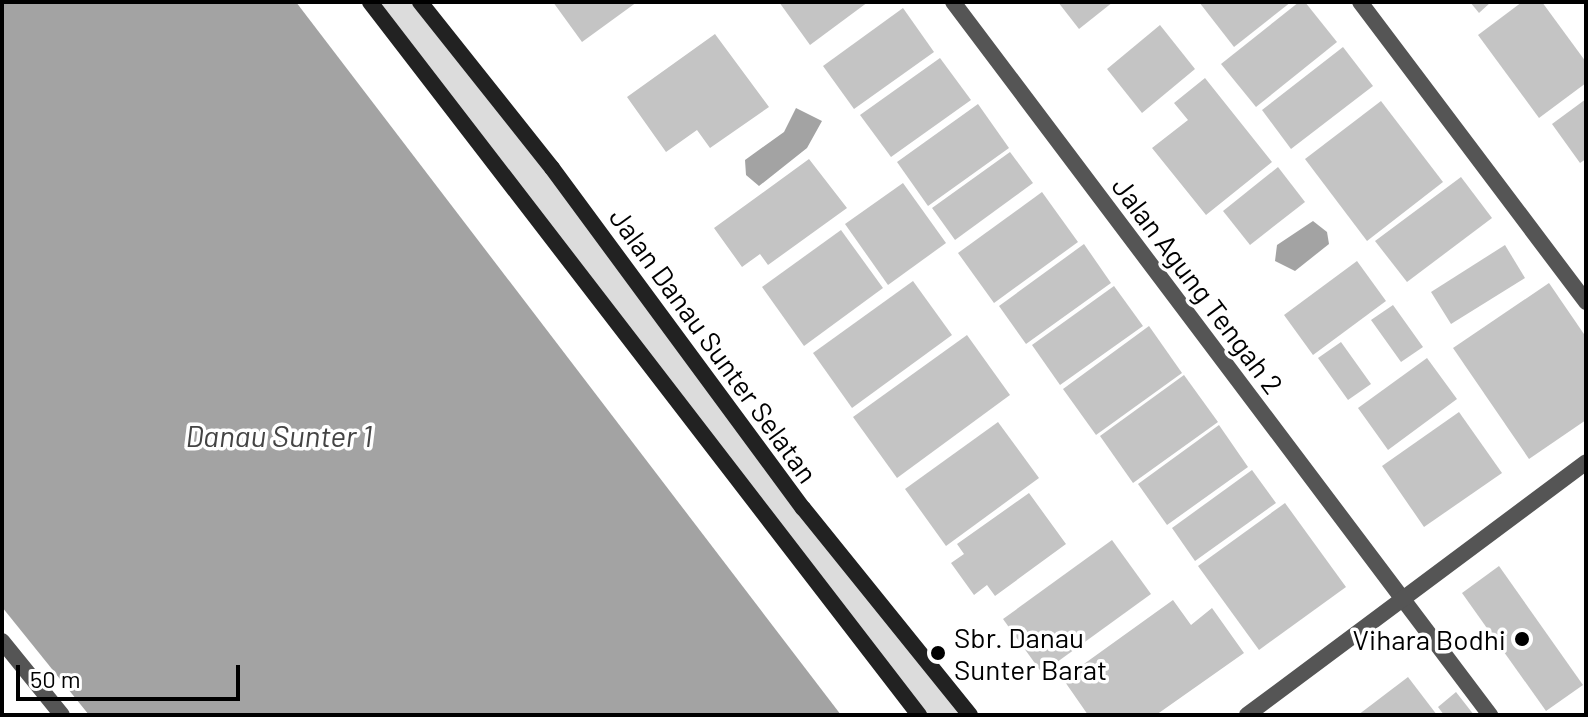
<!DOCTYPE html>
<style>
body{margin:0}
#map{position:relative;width:1588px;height:717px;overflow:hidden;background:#fff;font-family:Barlow,sans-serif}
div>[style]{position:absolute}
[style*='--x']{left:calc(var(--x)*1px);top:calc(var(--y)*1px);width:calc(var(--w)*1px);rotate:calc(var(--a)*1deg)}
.green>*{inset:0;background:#dcdcdc}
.water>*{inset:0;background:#a3a3a3}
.building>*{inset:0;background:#c4c4c4}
.street>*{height:16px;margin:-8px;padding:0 8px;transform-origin:8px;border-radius:8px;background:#555}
.secondary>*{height:16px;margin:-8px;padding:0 8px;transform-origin:8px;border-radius:8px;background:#222}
.dots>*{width:22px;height:22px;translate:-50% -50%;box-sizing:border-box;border:4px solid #fff;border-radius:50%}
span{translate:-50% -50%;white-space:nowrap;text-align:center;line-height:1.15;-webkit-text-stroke:7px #fff;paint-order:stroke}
.street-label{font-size:28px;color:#000}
.poi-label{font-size:28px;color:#000}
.left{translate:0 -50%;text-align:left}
.right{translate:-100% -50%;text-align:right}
.water-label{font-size:30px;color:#444;font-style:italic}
.frame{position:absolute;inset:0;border:4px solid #000;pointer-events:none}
.scale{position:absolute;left:16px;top:665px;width:224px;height:36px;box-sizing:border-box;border:4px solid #000;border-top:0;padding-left:10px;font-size:24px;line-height:28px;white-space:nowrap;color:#000;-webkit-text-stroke:6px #fff;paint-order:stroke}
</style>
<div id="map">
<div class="green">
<div style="clip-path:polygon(371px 2px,420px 2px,970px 715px,919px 715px)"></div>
</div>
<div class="water">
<div style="clip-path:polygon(2px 2px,296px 2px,841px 715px,89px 715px,2px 607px)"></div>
<div style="clip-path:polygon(796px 108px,822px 121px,807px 148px,759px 186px,746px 175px,745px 160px,784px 132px)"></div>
<div style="clip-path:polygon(1313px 221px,1327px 232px,1329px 244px,1295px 271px,1275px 261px,1277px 245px)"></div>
</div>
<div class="building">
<div style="clip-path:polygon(553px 2px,637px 2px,582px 42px)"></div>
<div style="clip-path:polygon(779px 2px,868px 2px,810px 45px)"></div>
<div style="clip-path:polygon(1058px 2px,1113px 2px,1079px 29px)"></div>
<div style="clip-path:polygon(1199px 2px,1291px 2px,1234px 47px)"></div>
<div style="clip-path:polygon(1299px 2px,1305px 2px,1337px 42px,1256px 107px,1221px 64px)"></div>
<div style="clip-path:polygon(1470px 2px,1491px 2px,1479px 13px)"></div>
<div style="clip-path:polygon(1522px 2px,1542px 2px,1586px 62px,1586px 83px,1539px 118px,1478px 35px)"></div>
<div style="clip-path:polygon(903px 8px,934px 52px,854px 109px,823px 66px)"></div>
<div style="clip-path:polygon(1160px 25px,1195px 69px,1142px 113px,1107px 69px)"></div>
<div style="clip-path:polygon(715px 34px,769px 107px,710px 148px,697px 130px,666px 152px,627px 97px)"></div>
<div style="clip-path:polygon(1343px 47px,1373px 86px,1291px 149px,1262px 110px)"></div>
<div style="clip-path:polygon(940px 58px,971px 100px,891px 157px,860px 115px)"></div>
<div style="clip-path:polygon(1205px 78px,1272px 162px,1206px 215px,1152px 148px,1188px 120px,1174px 103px)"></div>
<div style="clip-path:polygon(1586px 99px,1586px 159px,1580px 163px,1552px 124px)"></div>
<div style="clip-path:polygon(1381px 101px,1443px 182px,1367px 241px,1305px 159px)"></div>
<div style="clip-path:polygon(978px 104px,1009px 148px,928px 206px,897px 162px)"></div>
<div style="clip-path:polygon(1010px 152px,1033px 183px,955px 240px,932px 208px)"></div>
<div style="clip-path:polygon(809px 159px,847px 208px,768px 265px,760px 254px,742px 267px,714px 228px)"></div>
<div style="clip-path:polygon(1278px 167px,1305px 202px,1250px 245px,1223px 211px)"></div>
<div style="clip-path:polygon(1461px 177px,1492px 218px,1407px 282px,1375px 241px)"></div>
<div style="clip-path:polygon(903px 183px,946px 243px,888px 285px,845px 224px)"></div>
<div style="clip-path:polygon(1042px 192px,1078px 242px,994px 303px,958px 253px)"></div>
<div style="clip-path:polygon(841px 230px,883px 288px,804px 346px,762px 287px)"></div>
<div style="clip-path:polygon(1084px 244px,1111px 283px,1026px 344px,999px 306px)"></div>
<div style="clip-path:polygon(1505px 245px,1525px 278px,1451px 324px,1431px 292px)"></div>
<div style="clip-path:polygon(1357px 261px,1386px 301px,1313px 355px,1284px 315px)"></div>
<div style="clip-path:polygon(913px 281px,952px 335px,852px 408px,813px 353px)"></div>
<div style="clip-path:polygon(1549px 283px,1586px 337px,1586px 420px,1529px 459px,1453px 348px)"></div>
<div style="clip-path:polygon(1114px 286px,1143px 326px,1060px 385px,1032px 345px)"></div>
<div style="clip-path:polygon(1393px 305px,1423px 347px,1401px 362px,1371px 320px)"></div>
<div style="clip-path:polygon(1149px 326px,1182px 373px,1096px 435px,1063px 389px)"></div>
<div style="clip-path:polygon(967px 335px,1010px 395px,897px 478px,853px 417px)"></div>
<div style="clip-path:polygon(1341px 342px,1371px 384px,1348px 400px,1318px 358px)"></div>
<div style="clip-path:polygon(1427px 358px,1457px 399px,1388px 450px,1358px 408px)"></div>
<div style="clip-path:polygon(1184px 375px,1218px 422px,1133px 483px,1100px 436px)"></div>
<div style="clip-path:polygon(1459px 412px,1502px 473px,1424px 527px,1382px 466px)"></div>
<div style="clip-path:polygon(998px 422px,1039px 478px,946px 546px,905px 489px)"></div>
<div style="clip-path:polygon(1219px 425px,1248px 467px,1167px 525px,1138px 484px)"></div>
<div style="clip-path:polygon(1252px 470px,1276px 503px,1195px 561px,1172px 528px)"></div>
<div style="clip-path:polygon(1029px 493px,1066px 544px,995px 596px,987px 585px,974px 595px,951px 563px,964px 554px,957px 544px)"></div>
<div style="clip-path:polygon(1285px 503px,1346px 587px,1259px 650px,1198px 566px)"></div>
<div style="clip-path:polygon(1112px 540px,1151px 594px,1042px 673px,1003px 619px)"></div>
<div style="clip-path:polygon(1499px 566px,1583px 685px,1546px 711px,1462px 593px)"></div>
<div style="clip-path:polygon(1173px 600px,1191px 625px,1212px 608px,1244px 653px,1156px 715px,1088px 715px,1063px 679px)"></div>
<div style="clip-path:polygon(1408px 677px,1437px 715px,1358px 715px)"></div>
<div style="clip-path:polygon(1456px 692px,1474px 715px,1444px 715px,1438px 707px)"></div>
</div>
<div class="street">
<div style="--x:953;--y:2;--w:893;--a:53.01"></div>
<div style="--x:1360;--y:2;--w:376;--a:53"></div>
<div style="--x:2;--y:641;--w:95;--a:51"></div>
<div style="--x:1247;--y:715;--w:423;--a:-36.7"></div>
</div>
<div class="secondary">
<div style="--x:370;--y:2;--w:900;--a:52.4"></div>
<div style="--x:420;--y:2;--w:212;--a:51.5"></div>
<div style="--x:552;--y:168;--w:423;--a:53.6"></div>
<div style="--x:803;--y:508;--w:266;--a:51.1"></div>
</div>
<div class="dots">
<div style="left:1522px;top:639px;background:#000"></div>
<div style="left:938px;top:653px;background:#000"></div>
</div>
<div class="street-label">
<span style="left:1198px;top:285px;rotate:53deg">Jalan Agung Tengah 2</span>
<span style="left:714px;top:345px;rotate:54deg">Jalan Danau Sunter Selatan</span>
</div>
<div class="poi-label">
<span class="left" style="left:954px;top:653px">Sbr. Danau<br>Sunter Barat</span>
<span class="right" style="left:1506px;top:639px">Vihara Bodhi</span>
</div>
<div class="water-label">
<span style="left:279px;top:435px">Danau Sunter 1</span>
</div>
<div class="frame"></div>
<div class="scale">50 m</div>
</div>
